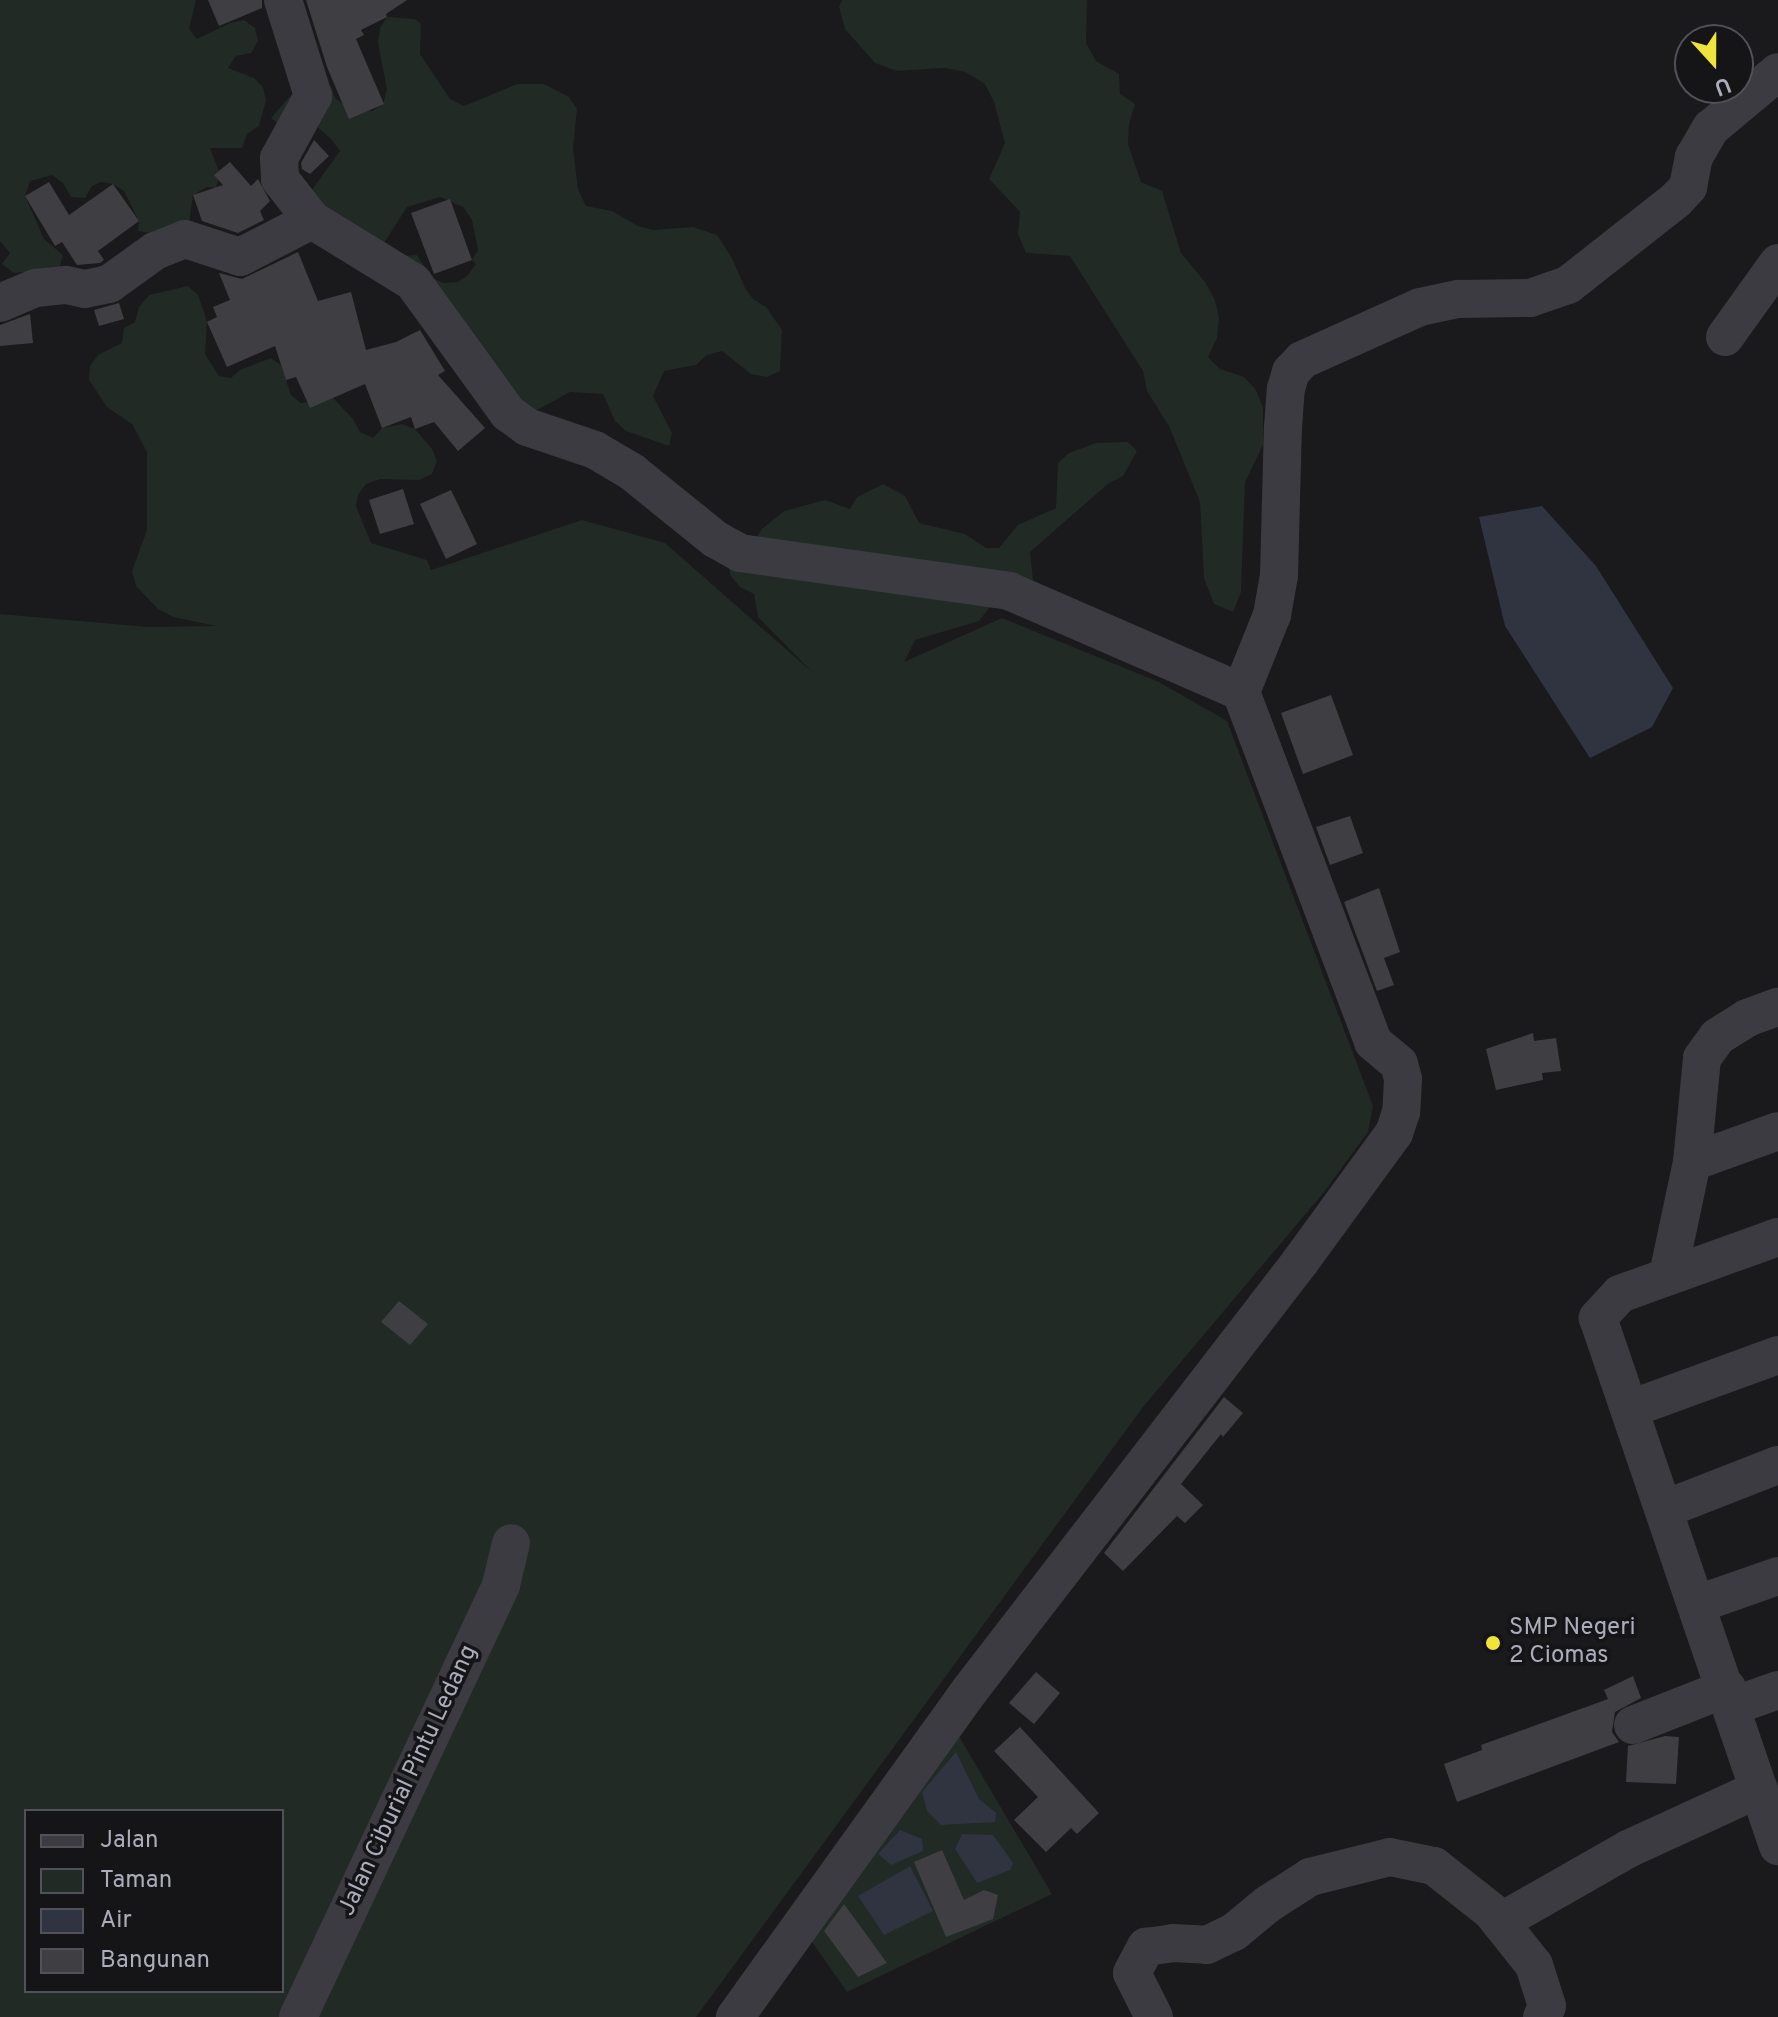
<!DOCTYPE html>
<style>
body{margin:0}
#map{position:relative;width:1778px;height:2017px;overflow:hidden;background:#1a191c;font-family:Overpass,sans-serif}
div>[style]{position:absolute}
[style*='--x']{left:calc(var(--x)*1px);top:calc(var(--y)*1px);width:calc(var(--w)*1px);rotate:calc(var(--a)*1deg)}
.green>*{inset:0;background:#212a24}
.water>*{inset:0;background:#2f3440}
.building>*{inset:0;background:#3f3f43}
.minor>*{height:38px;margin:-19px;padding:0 19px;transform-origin:19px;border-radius:19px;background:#3b3b41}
.dots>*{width:22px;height:22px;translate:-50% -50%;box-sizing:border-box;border:4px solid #151417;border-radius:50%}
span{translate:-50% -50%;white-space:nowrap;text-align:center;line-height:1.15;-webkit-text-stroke:7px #151417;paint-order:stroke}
.poi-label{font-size:24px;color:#acadbb}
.left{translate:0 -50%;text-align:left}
.street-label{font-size:24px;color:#acadbb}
.legend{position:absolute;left:24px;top:1809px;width:260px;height:184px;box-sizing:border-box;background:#151417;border:2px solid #515159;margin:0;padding:10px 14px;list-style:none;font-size:24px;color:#acadbb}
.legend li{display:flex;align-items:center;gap:16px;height:40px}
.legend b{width:40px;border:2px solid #515159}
.north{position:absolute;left:1674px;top:24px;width:80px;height:80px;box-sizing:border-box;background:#151417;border:2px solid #515159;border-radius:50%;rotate:159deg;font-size:22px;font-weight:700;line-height:32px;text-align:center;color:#acadbb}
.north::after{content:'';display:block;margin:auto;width:28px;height:36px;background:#efe33e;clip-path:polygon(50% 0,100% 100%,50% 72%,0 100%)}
</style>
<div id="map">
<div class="green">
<div style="clip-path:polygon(0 0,196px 0,189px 29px,197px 39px,230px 23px,244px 20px,255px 28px,258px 41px,251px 53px,236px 56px,228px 68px,254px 78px,263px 87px,266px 100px,259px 126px,247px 134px,242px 148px,210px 148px,220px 174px,216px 188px,207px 187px,193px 195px,189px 223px,151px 233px,138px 231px,139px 221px,124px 191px,113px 184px,101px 182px,92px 186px,85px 198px,71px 197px,63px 183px,52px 175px,30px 181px,25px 196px,44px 239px,63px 255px,59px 269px,14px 273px,2px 264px,10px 253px,0 241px)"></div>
<div style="clip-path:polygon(842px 0,1087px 0,1086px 43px,1096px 61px,1119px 74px,1120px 94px,1135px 104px,1129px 124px,1128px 144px,1141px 182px,1162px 191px,1181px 253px,1205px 282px,1215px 300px,1219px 318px,1217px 338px,1208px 357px,1220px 369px,1244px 377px,1256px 390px,1263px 408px,1263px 445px,1245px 482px,1241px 592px,1233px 612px,1214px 604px,1204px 578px,1200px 502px,1169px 426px,1147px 391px,1143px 371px,1070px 256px,1026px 253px,1018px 234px,1020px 212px,989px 179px,1005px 143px,994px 102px,985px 84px,965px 72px,944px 68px,897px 71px,875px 63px,845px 29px,839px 7px)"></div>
<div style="clip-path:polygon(387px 17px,415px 19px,421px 24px,420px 54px,450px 99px,464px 106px,517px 84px,544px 84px,569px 97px,577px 109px,573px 148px,578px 189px,586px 206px,612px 211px,638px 226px,653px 230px,693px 227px,717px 235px,732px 258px,745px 288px,753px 299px,766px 307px,782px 330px,780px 371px,767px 377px,751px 374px,722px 351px,707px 355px,696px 365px,664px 371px,653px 396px,672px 433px,669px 446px,626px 431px,615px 421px,603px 394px,570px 392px,528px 415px,403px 256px,417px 255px,432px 278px,444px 283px,458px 282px,467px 276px,476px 264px,472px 260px,478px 250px,472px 220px,463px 207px,440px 197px,407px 207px,384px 243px,371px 249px,309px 194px,340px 151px,331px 139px,313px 123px,289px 133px,271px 118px,298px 87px,321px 83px,331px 86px,335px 98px,347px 107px,372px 111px,383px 104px,387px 89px,378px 43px,380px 28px)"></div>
<div style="clip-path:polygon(evenodd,188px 286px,198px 295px,203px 309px,207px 322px,205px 354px,219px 376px,231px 378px,240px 370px,271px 358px,281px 365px,291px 395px,301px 403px,328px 400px,331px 396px,353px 419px,360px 432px,373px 438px,382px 428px,402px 424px,415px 429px,432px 449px,437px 461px,432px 474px,419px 480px,380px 479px,366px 484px,358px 495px,356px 506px,371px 543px,427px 560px,431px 570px,582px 520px,665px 543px,812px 672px,758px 617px,754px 594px,740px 587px,730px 575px,729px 550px,755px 540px,762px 529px,784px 511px,825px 500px,850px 509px,857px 497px,883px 484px,905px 496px,919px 523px,965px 534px,986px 548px,999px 548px,1018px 525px,1056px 508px,1058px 463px,1069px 453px,1096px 443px,1128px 442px,1137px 451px,1123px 476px,1109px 483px,1030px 552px,1033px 580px,1025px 592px,997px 598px,979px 621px,915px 640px,904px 662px,1002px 618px,1159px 682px,1227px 721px,1373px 1106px,1368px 1132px,1324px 1192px,1143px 1407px,696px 2017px,0 2017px,0 614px,148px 627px,216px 626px,173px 617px,158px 609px,136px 586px,132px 571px,147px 530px,147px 452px,132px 424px,107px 407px,89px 380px,90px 366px,98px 355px,122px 343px,124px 328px,135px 322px,139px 307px,149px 295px,188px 286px,26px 1811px,282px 1811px,282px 1991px,26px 1991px,26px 1811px)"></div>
<div style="clip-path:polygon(957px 1733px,1052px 1894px,847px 1992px,808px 1936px)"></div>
</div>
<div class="water">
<div style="clip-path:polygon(1542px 506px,1596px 566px,1673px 688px,1652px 727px,1590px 758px,1505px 626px,1479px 517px)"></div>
<div style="clip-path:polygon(956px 1752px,979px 1799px,996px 1813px,995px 1822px,941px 1825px,927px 1811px,922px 1792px)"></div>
<div style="clip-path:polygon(900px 1830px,922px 1839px,923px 1851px,891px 1865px,878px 1854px)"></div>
<div style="clip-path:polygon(962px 1834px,993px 1835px,1013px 1863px,1010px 1870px,977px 1883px,955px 1849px)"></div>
<div style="clip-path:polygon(910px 1866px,933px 1911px,884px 1935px,858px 1896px)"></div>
</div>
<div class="building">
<div style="clip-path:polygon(208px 0,262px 0,262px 8px,219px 26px)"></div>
<div style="clip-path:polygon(306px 0,407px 0,386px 14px,387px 17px,361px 30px,364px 35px,356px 39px,384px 104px,349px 119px,327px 67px)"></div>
<div style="clip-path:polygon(314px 140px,329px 156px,310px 174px,302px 169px,301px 163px)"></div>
<div style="clip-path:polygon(230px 162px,251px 186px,258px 179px,270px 201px,260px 211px,264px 220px,238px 233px,202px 221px,193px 195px,223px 185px,214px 175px)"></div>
<div style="clip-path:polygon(49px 182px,69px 215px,113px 184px,139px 221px,98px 251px,104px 260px,100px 263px,77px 265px,62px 242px,55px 246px,25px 196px)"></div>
<div style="clip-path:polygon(450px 199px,472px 260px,434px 274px,411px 213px)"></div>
<div style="clip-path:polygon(298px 252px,318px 301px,351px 292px,366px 350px,396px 342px,420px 330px,445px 371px,438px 375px,485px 428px,458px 451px,434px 422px,415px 429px,411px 417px,382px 428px,365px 384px,310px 408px,296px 377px,286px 380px,275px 346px,227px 367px,207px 322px,217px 317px,213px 307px,230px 300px,219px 273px,242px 279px)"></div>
<div style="clip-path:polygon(119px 303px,124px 319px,99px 326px,94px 310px)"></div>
<div style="clip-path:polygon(30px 314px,33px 343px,0 346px,0 325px)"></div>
<div style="clip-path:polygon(403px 489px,414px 524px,380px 534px,369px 500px)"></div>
<div style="clip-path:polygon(451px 490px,477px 544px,446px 559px,420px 504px)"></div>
<div style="clip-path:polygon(1331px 695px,1353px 755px,1303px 774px,1281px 713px)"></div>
<div style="clip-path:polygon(1350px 816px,1363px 853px,1330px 865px,1316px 827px)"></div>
<div style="clip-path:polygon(1379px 888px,1400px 952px,1384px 958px,1394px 985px,1377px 991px,1344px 902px)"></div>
<div style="clip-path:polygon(1533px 1033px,1534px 1041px,1556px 1038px,1561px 1071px,1542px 1073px,1543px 1080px,1496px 1090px,1486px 1049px)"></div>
<div style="clip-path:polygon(399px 1301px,428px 1324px,410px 1345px,381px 1322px)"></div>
<div style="clip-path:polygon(1224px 1397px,1243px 1413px,1223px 1437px,1221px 1434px,1181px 1484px,1203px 1505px,1185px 1523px,1177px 1516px,1123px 1571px,1104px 1553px)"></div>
<div style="clip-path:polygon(1036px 1672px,1060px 1693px,1034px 1724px,1009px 1703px)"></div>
<div style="clip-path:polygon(1633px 1676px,1641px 1698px,1615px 1712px,1612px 1732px,1619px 1742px,1457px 1802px,1444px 1764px,1482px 1750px,1481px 1745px,1608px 1699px,1604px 1690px)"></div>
<div style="clip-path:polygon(1020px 1727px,1099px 1813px,1077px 1834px,1071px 1828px,1046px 1852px,1014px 1820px,1038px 1797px,994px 1751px)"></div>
<div style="clip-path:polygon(1665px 1736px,1679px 1737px,1676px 1784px,1626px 1782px,1628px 1746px)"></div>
<div style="clip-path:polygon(942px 1850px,964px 1900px,984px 1890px,998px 1895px,993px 1919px,946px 1937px,914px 1862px)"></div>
<div style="clip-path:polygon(844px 1904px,887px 1963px,858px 1977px,824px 1931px)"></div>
</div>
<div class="minor">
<div style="--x:283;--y:0;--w:101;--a:72.6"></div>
<div style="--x:313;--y:96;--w:71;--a:118.7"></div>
<div style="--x:279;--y:158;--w:21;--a:87"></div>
<div style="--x:280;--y:179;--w:52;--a:52"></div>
<div style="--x:312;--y:220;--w:119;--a:31.5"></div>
<div style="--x:413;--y:282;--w:162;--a:54.1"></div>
<div style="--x:508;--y:413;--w:24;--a:36"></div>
<div style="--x:527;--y:427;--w:72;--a:18.7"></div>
<div style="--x:595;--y:450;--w:43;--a:30.7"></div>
<div style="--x:632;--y:472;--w:107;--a:38.9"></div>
<div style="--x:715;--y:539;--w:29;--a:29"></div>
<div style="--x:740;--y:553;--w:272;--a:8"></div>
<div style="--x:1009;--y:591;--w:253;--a:23.5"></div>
<div style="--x:1241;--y:692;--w:374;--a:69.3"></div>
<div style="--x:1373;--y:1042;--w:34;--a:40"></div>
<div style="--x:1399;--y:1064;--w:16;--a:75"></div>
<div style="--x:1403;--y:1079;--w:33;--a:93"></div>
<div style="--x:1401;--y:1112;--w:22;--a:108"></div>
<div style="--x:1394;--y:1133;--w:160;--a:126.1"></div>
<div style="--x:1300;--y:1262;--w:540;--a:127.63"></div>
<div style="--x:970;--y:1690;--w:403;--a:125.7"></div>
<div style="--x:0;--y:303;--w:39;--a:-23"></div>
<div style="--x:36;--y:288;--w:30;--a:-6"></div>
<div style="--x:66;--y:285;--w:19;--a:12"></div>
<div style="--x:85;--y:289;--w:25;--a:-12"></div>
<div style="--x:109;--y:284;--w:57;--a:-35.7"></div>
<div style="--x:155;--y:251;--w:32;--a:-22"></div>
<div style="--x:185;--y:239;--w:58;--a:18.1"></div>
<div style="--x:240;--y:257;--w:81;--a:-27.2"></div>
<div style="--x:1725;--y:337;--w:91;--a:-54.4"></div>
<div style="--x:1241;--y:692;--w:83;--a:-68.1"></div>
<div style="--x:1272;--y:615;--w:40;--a:-80"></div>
<div style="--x:1279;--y:576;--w:148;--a:-88.5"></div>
<div style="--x:1283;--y:428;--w:39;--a:-86"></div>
<div style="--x:1286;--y:389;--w:18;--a:-74"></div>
<div style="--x:1291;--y:372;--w:16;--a:-47"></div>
<div style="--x:1302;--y:360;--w:129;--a:-24.2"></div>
<div style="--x:1420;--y:307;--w:40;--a:-12"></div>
<div style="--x:1459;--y:299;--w:71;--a:-0.8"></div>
<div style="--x:1530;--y:298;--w:40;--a:-18.9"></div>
<div style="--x:1568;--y:285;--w:137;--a:-38.2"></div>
<div style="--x:1676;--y:200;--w:18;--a:-47"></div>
<div style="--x:1688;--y:187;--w:31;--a:-79"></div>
<div style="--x:1694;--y:157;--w:34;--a:-60"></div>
<div style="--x:1711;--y:128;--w:87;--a:-39.9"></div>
<div style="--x:1692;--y:1162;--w:91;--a:-19.8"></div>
<div style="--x:1778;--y:1237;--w:168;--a:160.2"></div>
<div style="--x:1620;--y:1294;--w:33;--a:133"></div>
<div style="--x:1598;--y:1318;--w:558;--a:71.18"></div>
<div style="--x:1668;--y:1275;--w:116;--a:-78"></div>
<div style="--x:1692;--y:1162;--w:104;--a:-84.5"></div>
<div style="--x:1702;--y:1058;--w:26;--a:-54"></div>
<div style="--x:1717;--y:1037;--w:36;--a:-32"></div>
<div style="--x:1747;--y:1018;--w:33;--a:-20"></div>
<div style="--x:1630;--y:1409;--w:158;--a:-20"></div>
<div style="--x:1665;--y:1509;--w:121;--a:-21.3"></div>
<div style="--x:1698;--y:1604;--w:85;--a:-19.3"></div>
<div style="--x:1733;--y:1706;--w:48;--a:-19.6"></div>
<div style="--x:1633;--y:1725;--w:101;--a:-21.5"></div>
<div style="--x:1500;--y:1922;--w:147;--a:-29.7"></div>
<div style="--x:1628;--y:1849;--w:144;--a:-24.6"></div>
<div style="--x:298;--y:2017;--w:477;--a:-64.8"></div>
<div style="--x:501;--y:1585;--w:43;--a:-76.6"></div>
<div style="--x:1154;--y:2017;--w:49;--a:-116.6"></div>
<div style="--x:1132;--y:1973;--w:30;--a:-62"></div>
<div style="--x:1146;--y:1947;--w:27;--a:-8"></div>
<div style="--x:1173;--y:1943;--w:34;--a:3"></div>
<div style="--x:1207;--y:1945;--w:30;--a:-26"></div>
<div style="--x:1234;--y:1932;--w:44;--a:-39.5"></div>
<div style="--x:1268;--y:1904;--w:50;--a:-32.7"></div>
<div style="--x:1310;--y:1877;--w:82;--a:-14"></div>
<div style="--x:1390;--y:1857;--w:45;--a:11.6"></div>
<div style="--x:1434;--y:1866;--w:73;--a:38.3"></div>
<div style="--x:1491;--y:1911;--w:69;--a:51.5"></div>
<div style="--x:1534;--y:1965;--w:43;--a:72.4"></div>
<div style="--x:1547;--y:2006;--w:12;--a:114"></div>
</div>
<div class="dots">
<div style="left:1493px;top:1643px;background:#efe33e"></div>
</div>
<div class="poi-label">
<span class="left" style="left:1509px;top:1643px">SMP Negeri<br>2 Ciomas</span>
</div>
<div class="street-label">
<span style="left:409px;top:1781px;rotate:-65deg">Jalan Ciburial Pintu Ledang</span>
</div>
<ul class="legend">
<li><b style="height:10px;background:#3b3b41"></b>Jalan</li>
<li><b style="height:22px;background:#212a24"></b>Taman</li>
<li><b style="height:22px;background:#2f3440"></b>Air</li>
<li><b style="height:22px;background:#3f3f43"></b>Bangunan</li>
</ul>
<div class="north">U</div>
</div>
